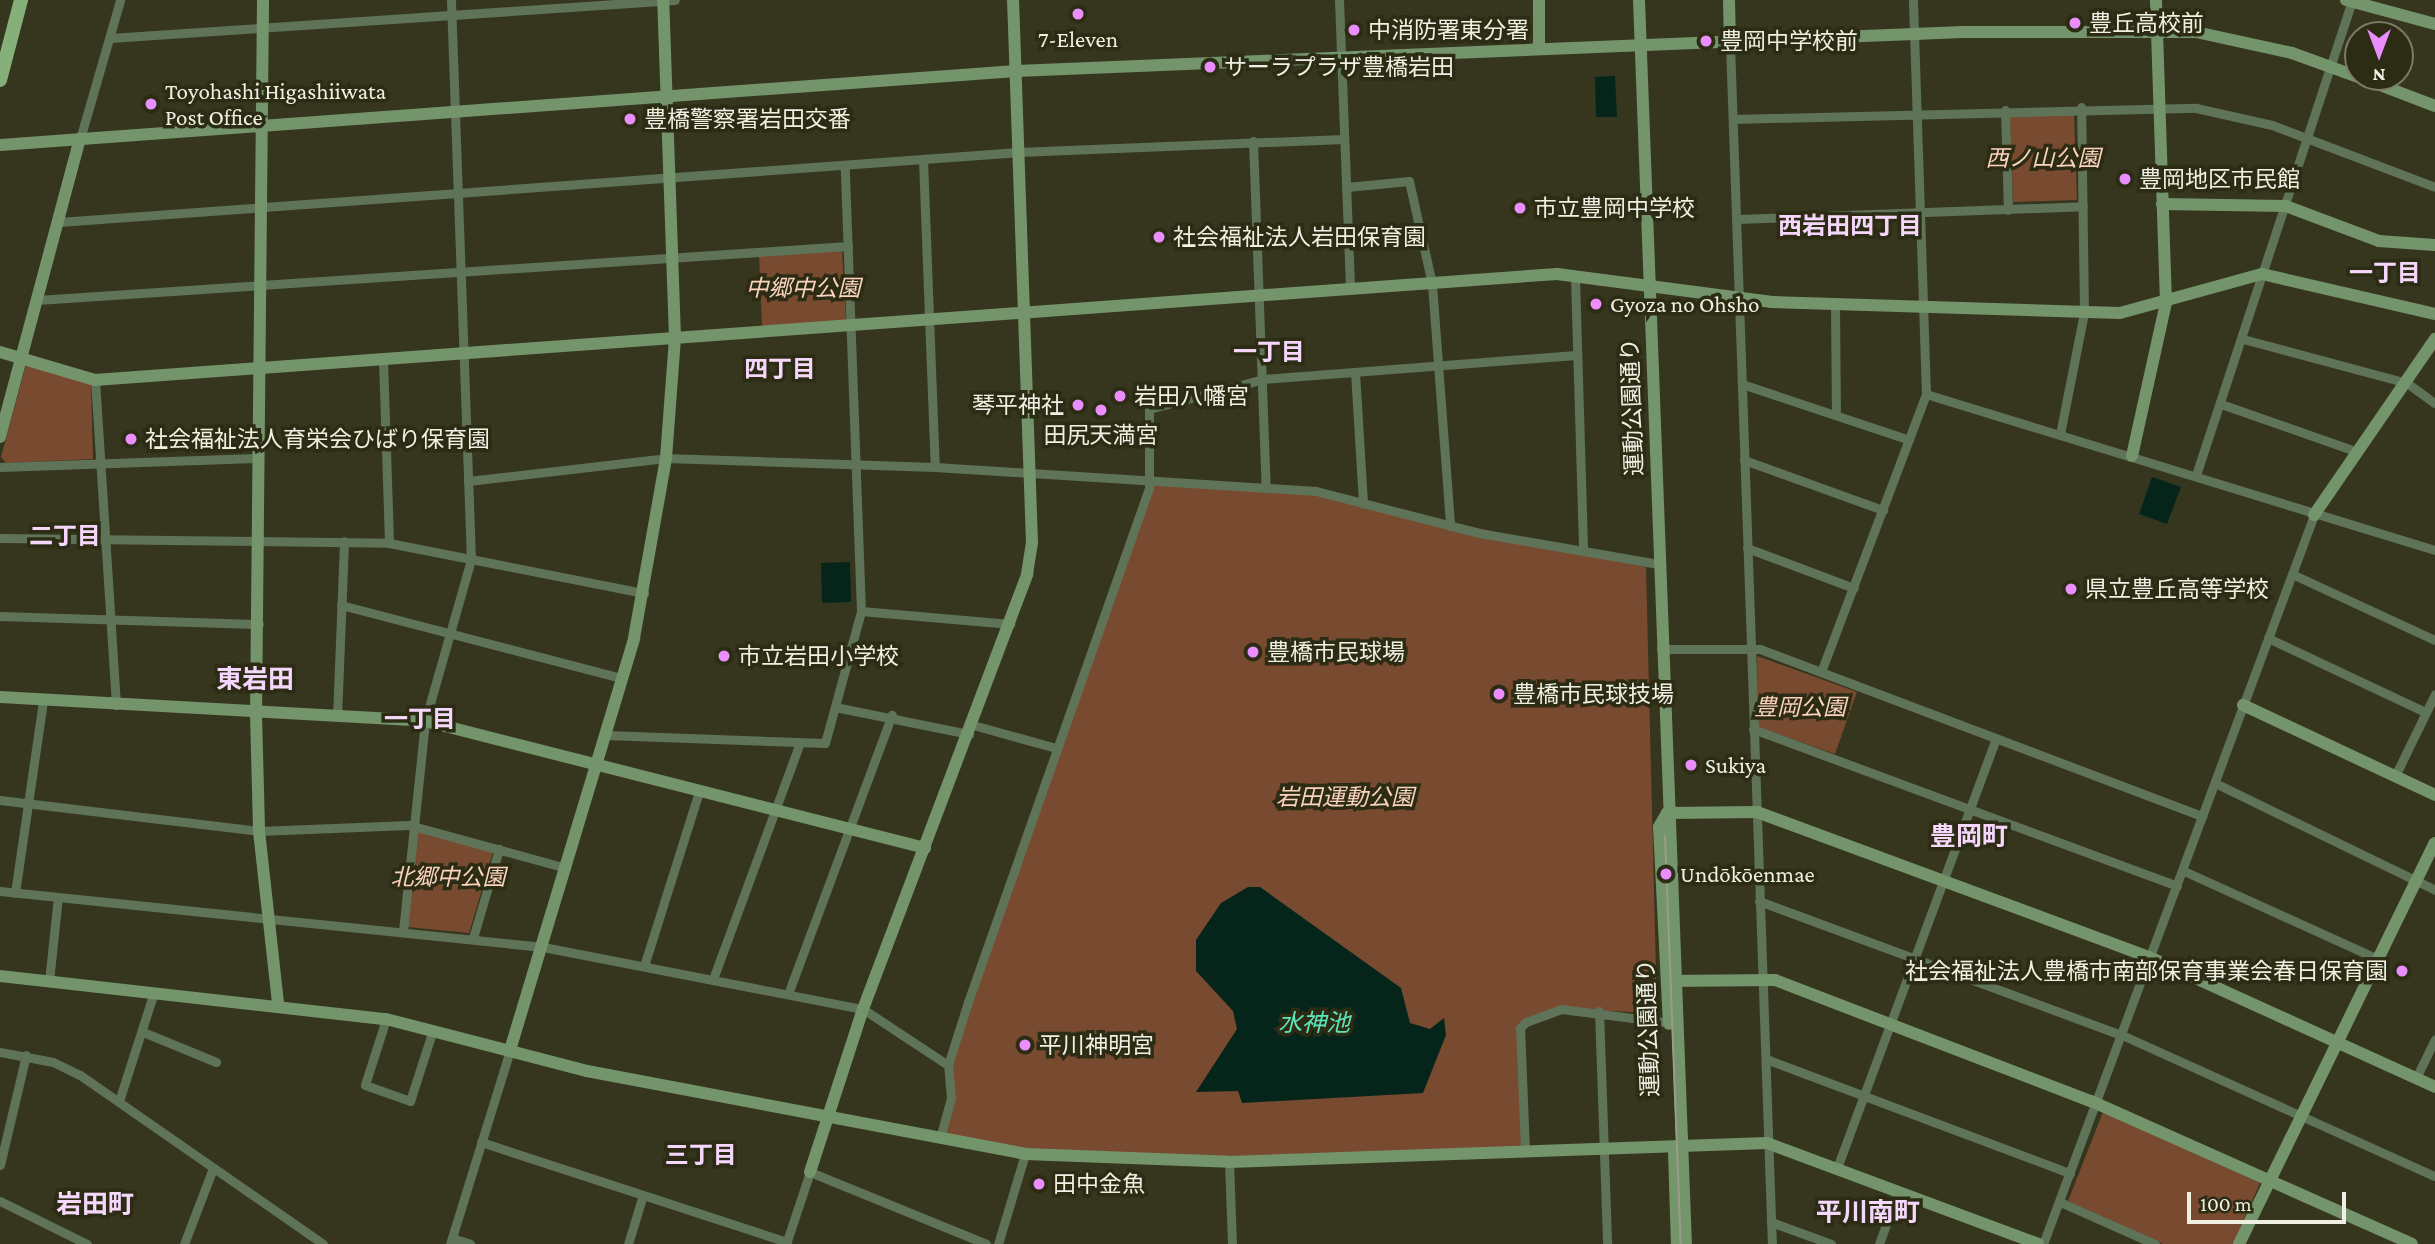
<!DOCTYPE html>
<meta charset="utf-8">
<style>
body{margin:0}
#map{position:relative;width:2435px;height:1244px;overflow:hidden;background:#36361f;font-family:"Crimson Pro","Noto Sans JP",serif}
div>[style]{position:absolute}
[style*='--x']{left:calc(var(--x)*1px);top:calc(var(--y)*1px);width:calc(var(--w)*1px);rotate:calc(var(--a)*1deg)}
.green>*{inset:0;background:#784a2f}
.water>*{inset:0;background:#05251b}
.street>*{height:9px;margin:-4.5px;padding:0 4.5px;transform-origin:4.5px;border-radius:4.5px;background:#5e7358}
.secondary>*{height:12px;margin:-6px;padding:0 6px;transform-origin:6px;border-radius:6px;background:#74956b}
.primary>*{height:14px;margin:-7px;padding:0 7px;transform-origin:7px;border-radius:7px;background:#85b079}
.tram>*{height:2px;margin:-1px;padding:0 1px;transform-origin:1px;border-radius:1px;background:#9a9b89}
.dots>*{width:19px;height:19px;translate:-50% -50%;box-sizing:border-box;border:4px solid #2c2c15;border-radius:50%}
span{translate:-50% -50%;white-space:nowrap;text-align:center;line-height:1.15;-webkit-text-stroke:7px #2c2c15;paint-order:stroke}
.poi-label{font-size:23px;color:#eff0e2}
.left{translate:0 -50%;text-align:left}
.right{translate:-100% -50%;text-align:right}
.park-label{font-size:23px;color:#fbd3bd;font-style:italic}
.street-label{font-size:23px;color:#eff0e2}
.neighbourhood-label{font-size:24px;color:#f6d7fc;font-weight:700}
.water-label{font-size:24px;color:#5de6ba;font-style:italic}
.quarter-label{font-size:26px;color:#f6d7fc;font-weight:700}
.north{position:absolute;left:2344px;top:21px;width:70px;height:70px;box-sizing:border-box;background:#2c2c15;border:2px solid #7a7a67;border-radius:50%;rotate:180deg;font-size:19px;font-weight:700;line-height:28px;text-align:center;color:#eff0e2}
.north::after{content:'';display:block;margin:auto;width:24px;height:32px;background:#ea8dfd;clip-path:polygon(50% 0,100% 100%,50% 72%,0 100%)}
.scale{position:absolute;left:2187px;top:1192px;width:159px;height:32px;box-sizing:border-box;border:4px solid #eff0e2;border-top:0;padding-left:9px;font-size:21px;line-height:24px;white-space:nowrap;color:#eff0e2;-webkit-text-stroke:5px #2c2c15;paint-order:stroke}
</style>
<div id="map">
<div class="green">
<div style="clip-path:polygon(2074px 114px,2077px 200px,2013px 202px,2010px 116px)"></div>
<div style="clip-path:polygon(842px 251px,846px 321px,762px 326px,759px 256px)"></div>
<div style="clip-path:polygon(26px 365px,91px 384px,93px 459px,6px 463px,1px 457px)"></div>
<div style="clip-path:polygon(1150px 481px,1316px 491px,1646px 567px,1657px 1013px,1561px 1009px,1520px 1027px,1525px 1151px,1118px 1160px,940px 1138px,950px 1099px,948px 1065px)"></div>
<div style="clip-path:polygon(1757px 656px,1857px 692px,1835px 754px,1758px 727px)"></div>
<div style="clip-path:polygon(415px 830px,493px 852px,469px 933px,407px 927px)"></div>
<div style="clip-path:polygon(2103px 1112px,2260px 1183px,2233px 1244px,2163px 1244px,2068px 1201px)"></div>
</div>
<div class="water">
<div style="clip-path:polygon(1615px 76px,1617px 117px,1596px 117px,1595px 77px)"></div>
<div style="clip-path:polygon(2152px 477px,2181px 487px,2167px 524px,2139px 514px)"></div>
<div style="clip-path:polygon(850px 562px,851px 602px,822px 603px,821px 563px)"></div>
<div style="clip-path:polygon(1248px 887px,1260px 887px,1401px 988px,1410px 1023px,1430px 1029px,1444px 1018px,1446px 1035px,1423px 1093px,1242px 1103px,1238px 1091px,1196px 1092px,1237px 1029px,1233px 1011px,1196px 971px,1196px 940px,1221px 903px)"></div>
</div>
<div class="street">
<div style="--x:1339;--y:0;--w:290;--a:87.8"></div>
<div style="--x:110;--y:38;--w:566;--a:-3.85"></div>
<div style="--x:1730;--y:44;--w:1201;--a:88"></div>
<div style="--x:2005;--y:110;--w:100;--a:88.3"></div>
<div style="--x:1733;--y:119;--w:463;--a:-1.4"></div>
<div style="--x:2196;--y:108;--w:78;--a:12.6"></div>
<div style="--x:2272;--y:125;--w:174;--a:20.8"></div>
<div style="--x:80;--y:139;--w:145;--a:-73.9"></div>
<div style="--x:1253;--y:141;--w:347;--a:87.9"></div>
<div style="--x:923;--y:160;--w:307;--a:87.8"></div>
<div style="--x:1347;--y:187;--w:62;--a:-5.5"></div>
<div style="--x:1409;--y:181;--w:106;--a:77.4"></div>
<div style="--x:1432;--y:284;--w:243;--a:85.7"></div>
<div style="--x:1736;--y:219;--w:347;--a:-2.1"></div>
<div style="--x:59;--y:222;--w:962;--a:-4.17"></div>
<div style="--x:1018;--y:152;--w:326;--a:-2.3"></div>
<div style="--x:1575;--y:277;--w:274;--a:88.3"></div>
<div style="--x:37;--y:300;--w:813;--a:-3.81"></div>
<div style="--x:1835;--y:305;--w:108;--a:89.5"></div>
<div style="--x:2243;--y:339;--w:170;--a:15"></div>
<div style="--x:2407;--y:383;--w:34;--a:36"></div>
<div style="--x:383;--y:360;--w:183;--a:88.1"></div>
<div style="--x:1355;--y:372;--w:132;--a:86.5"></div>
<div style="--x:95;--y:380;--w:326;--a:86.3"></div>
<div style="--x:1742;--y:384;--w:176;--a:18.5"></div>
<div style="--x:1926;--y:394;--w:532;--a:17.04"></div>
<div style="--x:2221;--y:404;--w:145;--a:19.3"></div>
<div style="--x:2060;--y:434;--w:123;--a:-78.8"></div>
<div style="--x:2084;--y:313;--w:206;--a:-90.8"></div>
<div style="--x:1744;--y:460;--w:148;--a:19.8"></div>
<div style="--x:0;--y:467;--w:258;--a:-2"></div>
<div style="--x:2196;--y:475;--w:500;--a:-71.8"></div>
<div style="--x:468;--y:481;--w:199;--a:-6.6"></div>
<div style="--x:666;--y:458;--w:269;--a:1.9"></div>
<div style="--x:935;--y:467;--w:382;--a:3.6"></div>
<div style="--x:1316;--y:491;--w:168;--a:14.4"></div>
<div style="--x:1479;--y:533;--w:182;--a:9.8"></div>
<div style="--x:0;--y:538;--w:389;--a:0.7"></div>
<div style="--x:389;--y:543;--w:260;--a:11.1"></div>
<div style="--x:1747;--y:548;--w:114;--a:20.5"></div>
<div style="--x:2292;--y:574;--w:157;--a:24.8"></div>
<div style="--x:341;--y:605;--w:290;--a:14.6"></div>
<div style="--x:861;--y:611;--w:150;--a:5"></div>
<div style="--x:0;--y:616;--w:259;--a:1.8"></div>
<div style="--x:2268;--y:638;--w:174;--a:25.2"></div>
<div style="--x:1661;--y:649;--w:99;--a:0"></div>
<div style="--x:1760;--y:649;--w:473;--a:20.7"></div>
<div style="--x:1821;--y:672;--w:297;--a:-69.3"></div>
<div style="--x:1926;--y:394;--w:394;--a:-91.9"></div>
<div style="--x:835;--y:707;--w:137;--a:11.4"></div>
<div style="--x:337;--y:717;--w:176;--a:-87.7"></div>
<div style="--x:973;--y:725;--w:86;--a:15.5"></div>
<div style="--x:1753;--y:729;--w:452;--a:20.3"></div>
<div style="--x:606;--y:735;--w:219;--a:2.1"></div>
<div style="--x:825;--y:743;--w:137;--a:-74.7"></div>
<div style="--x:861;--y:611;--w:446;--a:-92.1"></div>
<div style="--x:2395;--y:776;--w:91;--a:-64"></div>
<div style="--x:2215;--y:783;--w:245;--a:25.9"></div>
<div style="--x:0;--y:800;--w:261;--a:6.8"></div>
<div style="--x:259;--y:831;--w:150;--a:-2.3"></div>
<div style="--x:409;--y:825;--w:163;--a:15.3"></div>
<div style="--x:2184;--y:871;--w:215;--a:24.4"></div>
<div style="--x:0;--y:891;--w:546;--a:5.89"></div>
<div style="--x:543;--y:947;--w:326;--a:11"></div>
<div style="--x:863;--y:1009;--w:102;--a:33.4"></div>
<div style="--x:15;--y:893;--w:194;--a:-81.7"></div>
<div style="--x:1759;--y:901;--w:387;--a:20.3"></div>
<div style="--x:2122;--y:1035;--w:343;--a:24.3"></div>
<div style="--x:403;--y:931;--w:211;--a:-84"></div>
<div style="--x:425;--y:721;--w:167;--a:-74.1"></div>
<div style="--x:471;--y:560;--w:560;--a:-92.05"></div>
<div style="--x:473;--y:938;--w:93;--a:-73.7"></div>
<div style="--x:644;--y:966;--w:182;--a:-72.5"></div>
<div style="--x:713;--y:979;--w:252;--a:-69.8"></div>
<div style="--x:49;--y:981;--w:84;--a:-83.9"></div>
<div style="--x:788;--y:994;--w:298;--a:-69.6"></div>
<div style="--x:1599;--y:1011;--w:233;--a:88"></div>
<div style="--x:386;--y:1019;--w:69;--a:107.7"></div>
<div style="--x:365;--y:1085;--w:48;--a:19.6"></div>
<div style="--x:410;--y:1101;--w:75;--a:-72.1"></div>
<div style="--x:143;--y:1032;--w:79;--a:22.3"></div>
<div style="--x:0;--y:1052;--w:54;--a:10.7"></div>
<div style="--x:53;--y:1062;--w:30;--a:26"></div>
<div style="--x:80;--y:1075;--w:296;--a:34.8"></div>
<div style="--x:1766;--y:1059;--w:325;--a:20.6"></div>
<div style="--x:2416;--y:1078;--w:43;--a:-64"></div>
<div style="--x:119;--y:1101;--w:114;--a:-72.2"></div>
<div style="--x:940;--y:1138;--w:41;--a:-74.6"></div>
<div style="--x:951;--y:1098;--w:33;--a:-95"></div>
<div style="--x:948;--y:1065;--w:66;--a:-72.4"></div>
<div style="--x:968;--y:1002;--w:545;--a:-70.6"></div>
<div style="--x:1149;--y:488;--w:79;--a:-90"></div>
<div style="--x:1149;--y:409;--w:118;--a:-14.7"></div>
<div style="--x:1263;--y:379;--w:314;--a:-4.4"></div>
<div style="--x:481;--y:1142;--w:322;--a:18.1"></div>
<div style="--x:1525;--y:1151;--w:123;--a:-92.3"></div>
<div style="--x:1520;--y:1028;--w:8;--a:-45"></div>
<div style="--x:1526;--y:1022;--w:37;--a:-20"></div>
<div style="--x:1561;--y:1009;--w:112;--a:7.2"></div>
<div style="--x:1229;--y:1162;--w:82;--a:87.9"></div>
<div style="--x:0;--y:1165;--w:113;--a:-76.7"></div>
<div style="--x:1837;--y:1168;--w:458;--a:-69.7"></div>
<div style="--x:0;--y:1201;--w:97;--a:26.3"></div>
<div style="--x:2060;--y:1202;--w:104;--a:23.9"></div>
<div style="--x:1771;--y:1222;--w:64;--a:20.1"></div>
<div style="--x:452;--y:1238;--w:19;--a:18"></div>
<div style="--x:184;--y:1244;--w:81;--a:-69.1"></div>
<div style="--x:450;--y:1244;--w:203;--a:-72.8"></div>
<div style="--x:628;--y:1244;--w:51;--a:-73"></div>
<div style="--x:786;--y:1244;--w:76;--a:-71.6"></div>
<div style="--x:810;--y:1172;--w:190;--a:22.2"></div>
<div style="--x:998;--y:1244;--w:94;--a:-73.3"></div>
<div style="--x:1879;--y:1244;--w:56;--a:-70.3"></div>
<div style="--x:2043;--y:1244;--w:778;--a:-69.61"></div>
</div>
<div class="secondary">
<div style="--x:263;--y:0;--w:714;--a:90.56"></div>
<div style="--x:256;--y:714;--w:117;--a:88.5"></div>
<div style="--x:259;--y:831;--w:174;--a:83.7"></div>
<div style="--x:1539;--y:0;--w:47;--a:90"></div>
<div style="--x:1639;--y:0;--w:1245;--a:87.84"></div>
<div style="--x:1729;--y:0;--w:44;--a:88.7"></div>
<div style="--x:2346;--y:0;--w:92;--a:15.1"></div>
<div style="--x:2359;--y:77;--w:81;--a:20.9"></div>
<div style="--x:0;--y:145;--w:1019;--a:-4.17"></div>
<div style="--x:1016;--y:71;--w:948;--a:-2.36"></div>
<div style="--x:1963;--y:32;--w:233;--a:0"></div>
<div style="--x:2196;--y:32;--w:98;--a:12.3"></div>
<div style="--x:2292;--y:53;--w:70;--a:20"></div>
<div style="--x:2162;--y:204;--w:124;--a:0.9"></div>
<div style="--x:2286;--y:206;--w:99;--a:20.6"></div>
<div style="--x:2379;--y:241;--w:56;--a:4.1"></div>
<div style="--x:0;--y:352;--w:99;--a:16.4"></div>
<div style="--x:95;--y:380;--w:1466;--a:-4.15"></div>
<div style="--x:1557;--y:274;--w:217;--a:7.4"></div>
<div style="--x:1772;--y:302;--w:348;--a:1.8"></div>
<div style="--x:2120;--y:313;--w:147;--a:-15.4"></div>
<div style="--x:2262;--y:274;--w:178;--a:13"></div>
<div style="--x:0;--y:437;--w:309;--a:-75"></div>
<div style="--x:2132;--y:456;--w:157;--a:-77.5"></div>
<div style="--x:2166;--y:303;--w:303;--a:-91.9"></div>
<div style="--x:2314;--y:515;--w:214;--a:-55.5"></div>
<div style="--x:0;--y:697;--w:426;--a:3.2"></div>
<div style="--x:425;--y:721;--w:516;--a:14.25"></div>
<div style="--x:2243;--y:705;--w:212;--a:25.1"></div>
<div style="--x:1667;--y:813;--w:90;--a:-0.6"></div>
<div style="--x:1757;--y:812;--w:418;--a:20.3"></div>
<div style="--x:2149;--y:957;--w:314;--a:24.4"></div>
<div style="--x:1667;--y:813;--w:16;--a:120"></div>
<div style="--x:1659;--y:827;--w:197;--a:87.1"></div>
<div style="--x:0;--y:976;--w:388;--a:6.4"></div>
<div style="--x:386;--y:1019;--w:208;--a:14.5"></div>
<div style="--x:587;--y:1071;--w:446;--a:10.7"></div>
<div style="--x:1025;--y:1154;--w:204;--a:2.2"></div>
<div style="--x:1229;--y:1162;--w:538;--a:-2.02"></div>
<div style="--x:1767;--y:1143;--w:289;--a:20.4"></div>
<div style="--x:1667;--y:981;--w:108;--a:-0.5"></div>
<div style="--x:1775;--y:980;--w:338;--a:21"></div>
<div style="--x:2091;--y:1101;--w:351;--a:24"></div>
<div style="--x:510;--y:1050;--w:430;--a:-73.2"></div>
<div style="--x:634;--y:638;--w:183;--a:-79.9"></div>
<div style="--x:666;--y:458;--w:120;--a:-85.7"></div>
<div style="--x:675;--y:338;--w:338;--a:-92"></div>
<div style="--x:1674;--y:1151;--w:93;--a:88.2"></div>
<div style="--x:810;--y:1172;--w:171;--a:-72"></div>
<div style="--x:863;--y:1009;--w:465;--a:-69.3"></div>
<div style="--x:1027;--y:574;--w:31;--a:-81"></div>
<div style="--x:1032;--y:543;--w:543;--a:-92"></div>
<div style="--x:2239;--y:1244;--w:446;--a:-64"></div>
</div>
<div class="primary">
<div style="--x:0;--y:80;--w:83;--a:-75.3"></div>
</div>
<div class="tram">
<div style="--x:1665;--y:836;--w:408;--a:87.8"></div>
</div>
<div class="dots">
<div style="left:1078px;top:14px;background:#ea8dfd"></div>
<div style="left:2075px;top:23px;background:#ea8dfd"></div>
<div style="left:1354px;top:30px;background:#ea8dfd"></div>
<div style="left:1706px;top:41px;background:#ea8dfd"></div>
<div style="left:1210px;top:67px;background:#ea8dfd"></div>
<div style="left:151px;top:104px;background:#ea8dfd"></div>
<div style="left:630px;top:119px;background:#ea8dfd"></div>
<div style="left:2125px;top:179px;background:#ea8dfd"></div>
<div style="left:1520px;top:208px;background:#ea8dfd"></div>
<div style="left:1159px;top:237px;background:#ea8dfd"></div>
<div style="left:1596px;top:304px;background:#ea8dfd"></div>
<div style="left:1120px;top:396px;background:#ea8dfd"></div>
<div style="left:1078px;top:405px;background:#ea8dfd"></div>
<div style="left:1101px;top:410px;background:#ea8dfd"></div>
<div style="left:131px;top:439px;background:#ea8dfd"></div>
<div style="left:2071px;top:589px;background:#ea8dfd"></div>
<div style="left:1253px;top:652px;background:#ea8dfd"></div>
<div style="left:724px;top:656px;background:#ea8dfd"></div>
<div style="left:1499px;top:694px;background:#ea8dfd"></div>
<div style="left:1691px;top:765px;background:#ea8dfd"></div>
<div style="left:1666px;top:874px;background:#ea8dfd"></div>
<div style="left:2402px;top:971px;background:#ea8dfd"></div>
<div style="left:1025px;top:1045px;background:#ea8dfd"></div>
<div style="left:1039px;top:1184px;background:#ea8dfd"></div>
</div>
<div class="poi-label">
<span class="left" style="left:2089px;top:23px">豊丘高校前</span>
<span class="left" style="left:1368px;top:30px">中消防署東分署</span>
<span style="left:1078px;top:39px">7-Eleven</span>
<span class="left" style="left:1720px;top:41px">豊岡中学校前</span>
<span class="left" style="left:1224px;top:67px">サーラプラザ豊橋岩田</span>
<span class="left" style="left:165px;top:104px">Toyohashi Higashiiwata<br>Post Office</span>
<span class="left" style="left:644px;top:119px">豊橋警察署岩田交番</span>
<span class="left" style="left:2139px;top:179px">豊岡地区市民館</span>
<span class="left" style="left:1534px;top:208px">市立豊岡中学校</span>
<span class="left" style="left:1173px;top:237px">社会福祉法人岩田保育園</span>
<span class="left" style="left:1610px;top:304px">Gyoza no Ohsho</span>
<span class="left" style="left:1134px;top:396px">岩田八幡宮</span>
<span class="right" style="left:1064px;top:405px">琴平神社</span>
<span style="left:1101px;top:435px">田尻天満宮</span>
<span class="left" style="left:145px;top:439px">社会福祉法人育栄会ひばり保育園</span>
<span class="left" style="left:2085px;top:589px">県立豊丘高等学校</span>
<span class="left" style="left:1267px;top:652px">豊橋市民球場</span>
<span class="left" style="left:738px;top:656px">市立岩田小学校</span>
<span class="left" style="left:1513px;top:694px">豊橋市民球技場</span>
<span class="left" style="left:1705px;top:765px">Sukiya</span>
<span class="left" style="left:1680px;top:874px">Undōkōenmae</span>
<span class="right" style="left:2388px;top:971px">社会福祉法人豊橋市南部保育事業会春日保育園</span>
<span class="left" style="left:1039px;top:1045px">平川神明宮</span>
<span class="left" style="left:1053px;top:1184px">田中金魚</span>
</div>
<div class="park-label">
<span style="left:2043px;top:158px">西ノ山公園</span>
<span style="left:803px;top:288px">中郷中公園</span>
<span style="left:1800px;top:707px">豊岡公園</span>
<span style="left:1345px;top:797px">岩田運動公園</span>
<span style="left:448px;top:877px">北郷中公園</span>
</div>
<div class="street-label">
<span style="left:1632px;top:407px;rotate:-92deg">運動公園通り</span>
<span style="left:1648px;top:1028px;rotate:-92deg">運動公園通り</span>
</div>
<div class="neighbourhood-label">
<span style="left:1850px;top:226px">西岩田四丁目</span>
<span style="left:2385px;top:273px">一丁目</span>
<span style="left:1269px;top:352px">一丁目</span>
<span style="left:780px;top:369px">四丁目</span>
<span style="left:65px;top:536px">二丁目</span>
<span style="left:420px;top:719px">一丁目</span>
<span style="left:701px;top:1155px">三丁目</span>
</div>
<div class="water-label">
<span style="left:1314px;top:1023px">水神池</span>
</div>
<div class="quarter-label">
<span style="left:255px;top:680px">東岩田</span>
<span style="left:1969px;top:837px">豊岡町</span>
<span style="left:95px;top:1205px">岩田町</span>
<span style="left:1868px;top:1213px">平川南町</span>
</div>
<div class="north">N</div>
<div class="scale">100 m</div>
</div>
